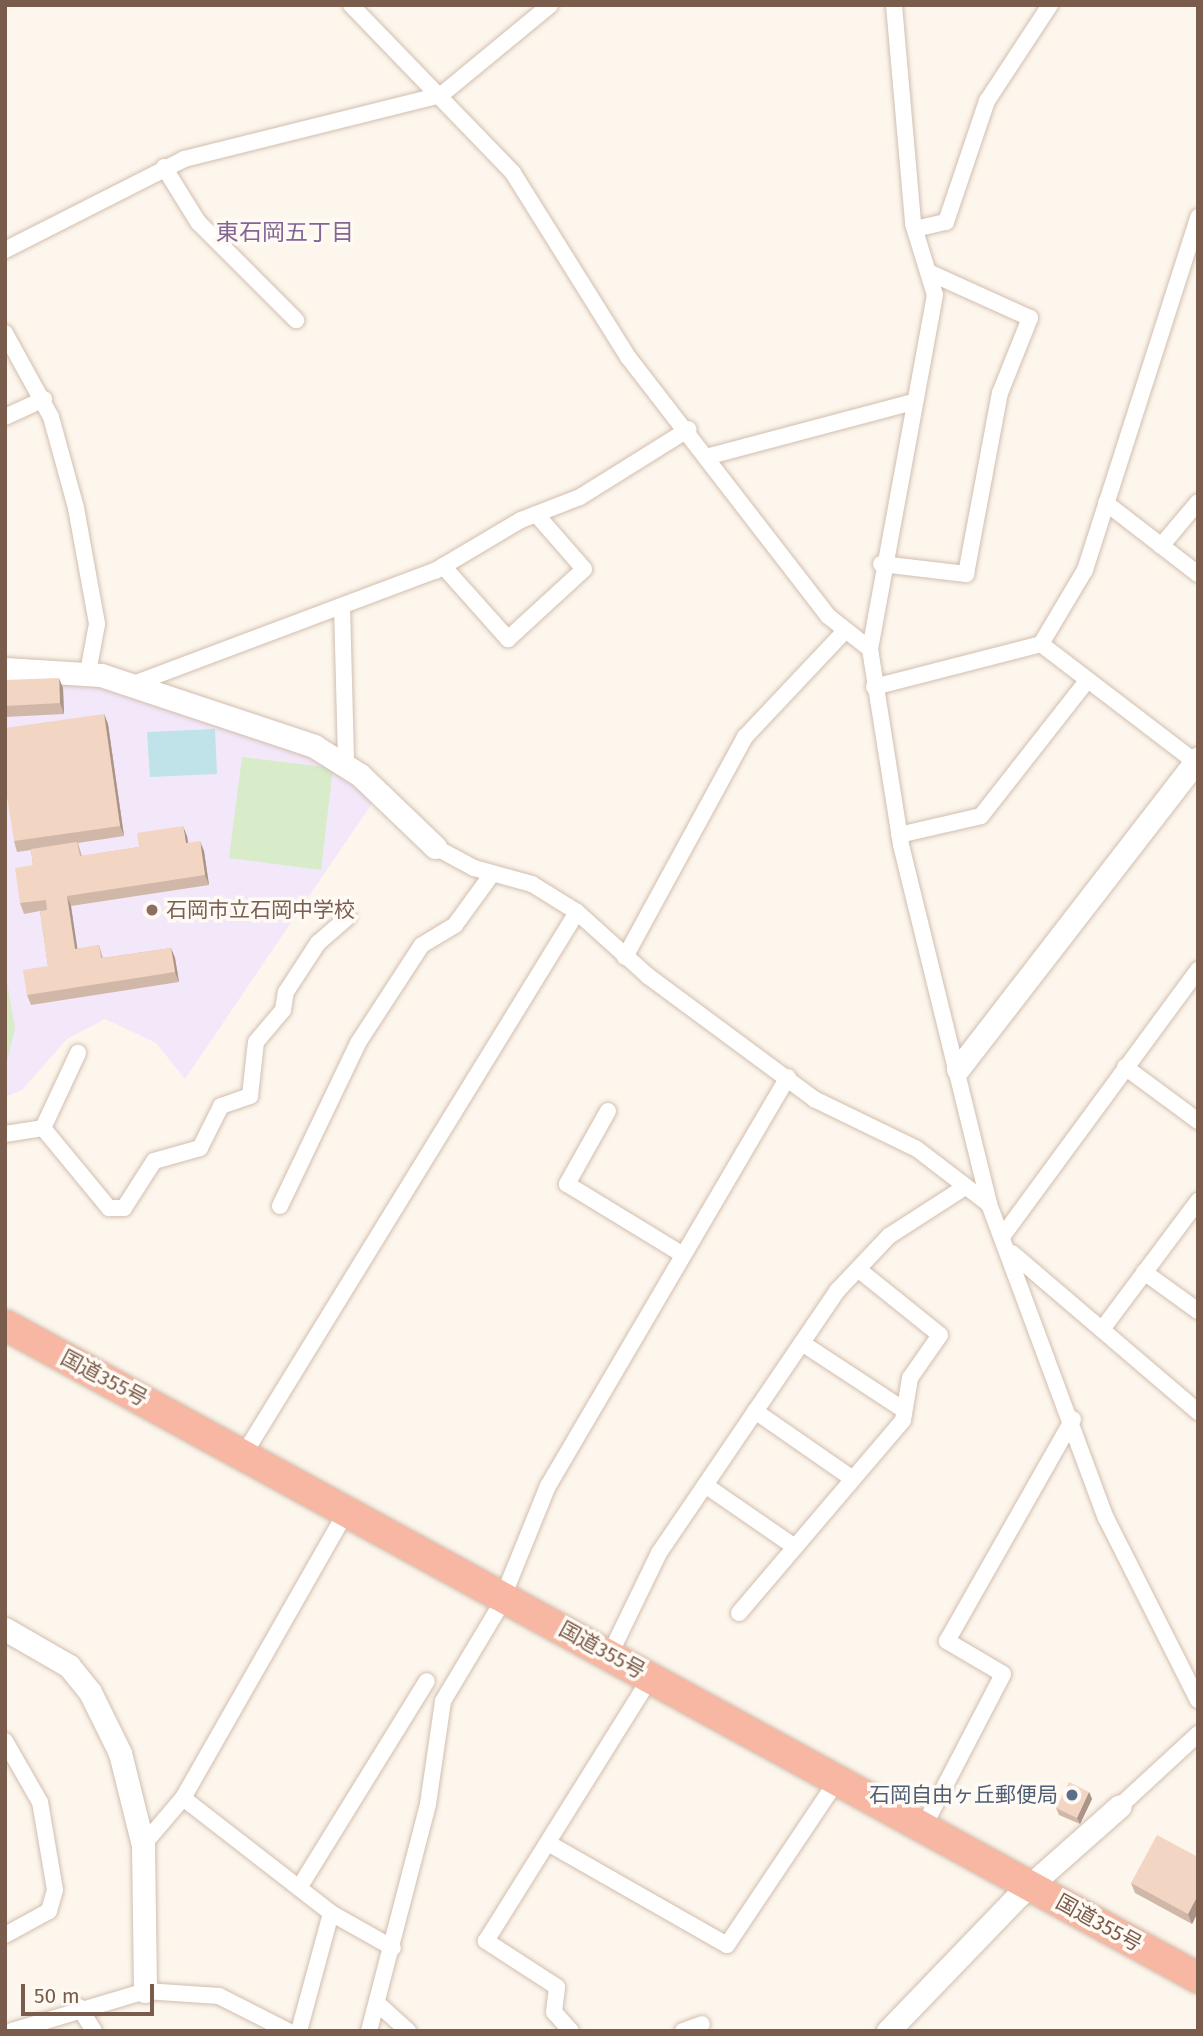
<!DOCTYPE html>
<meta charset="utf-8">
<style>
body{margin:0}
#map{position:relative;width:1203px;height:2036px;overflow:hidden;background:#fdf6ec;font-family:"Fira Sans","Noto Sans JP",sans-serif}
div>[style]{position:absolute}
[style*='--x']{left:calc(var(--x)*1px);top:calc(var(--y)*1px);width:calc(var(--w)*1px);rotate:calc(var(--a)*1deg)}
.education>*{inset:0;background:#f3e8fa}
.green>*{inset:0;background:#d8ecc9}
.water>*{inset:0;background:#bfe3e8}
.roads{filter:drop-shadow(0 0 2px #d1beb0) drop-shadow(0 0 2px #d1beb0)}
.street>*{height:16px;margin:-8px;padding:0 8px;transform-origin:8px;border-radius:8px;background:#fff}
.secondary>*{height:23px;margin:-11.5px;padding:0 11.5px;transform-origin:11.5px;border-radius:11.5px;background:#fff}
.highway>*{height:30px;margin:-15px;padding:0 15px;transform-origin:15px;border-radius:15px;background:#f7b7a3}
.wall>*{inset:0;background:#d1b7a8}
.shaded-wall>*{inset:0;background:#aa9588}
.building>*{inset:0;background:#f3d5c3}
.dots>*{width:19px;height:19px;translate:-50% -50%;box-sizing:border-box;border:4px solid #fffaf3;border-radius:50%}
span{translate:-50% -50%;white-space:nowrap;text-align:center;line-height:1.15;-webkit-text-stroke:7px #fffaf3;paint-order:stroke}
.education-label{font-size:21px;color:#785e54}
.left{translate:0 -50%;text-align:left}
.street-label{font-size:21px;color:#7a5c4d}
.service-label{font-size:21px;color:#4e5e75}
.right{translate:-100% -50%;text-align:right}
.neighbourhood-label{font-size:23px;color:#846695}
.frame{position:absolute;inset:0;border:7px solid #7a5c4d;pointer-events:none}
.scale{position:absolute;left:21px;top:1984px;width:133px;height:32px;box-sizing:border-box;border:4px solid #7a5c4d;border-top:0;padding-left:9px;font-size:21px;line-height:24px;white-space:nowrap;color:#7a5c4d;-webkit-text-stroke:5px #fffaf3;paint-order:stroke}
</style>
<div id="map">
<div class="education">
<div style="clip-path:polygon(104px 681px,333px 765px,373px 802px,185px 1079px,156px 1043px,105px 1019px,67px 1039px,22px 1090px,5px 1097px,5px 682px)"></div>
</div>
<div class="green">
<div style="clip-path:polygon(242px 757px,333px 768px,321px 870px,229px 858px)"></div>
<div style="clip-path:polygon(5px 970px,15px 1029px,5px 1068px)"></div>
</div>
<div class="water">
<div style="clip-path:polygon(215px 729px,217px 774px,150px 777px,147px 732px)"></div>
</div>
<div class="roads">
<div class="street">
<div style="--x:351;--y:5;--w:233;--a:46"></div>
<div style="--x:513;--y:173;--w:217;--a:58"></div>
<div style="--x:628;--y:357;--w:327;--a:52.3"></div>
<div style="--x:828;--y:616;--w:53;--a:38.2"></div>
<div style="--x:894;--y:5;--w:220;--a:85"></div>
<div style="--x:913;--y:224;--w:74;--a:72.8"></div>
<div style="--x:935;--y:295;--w:360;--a:100.4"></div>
<div style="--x:870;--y:649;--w:198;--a:81"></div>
<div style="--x:901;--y:845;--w:370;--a:76.2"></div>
<div style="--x:989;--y:1204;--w:335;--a:69.6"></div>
<div style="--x:1106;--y:1518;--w:204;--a:63.2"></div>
<div style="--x:164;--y:167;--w:65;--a:58.3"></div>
<div style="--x:198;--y:222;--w:139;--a:45"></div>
<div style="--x:915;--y:229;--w:32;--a:-13"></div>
<div style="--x:946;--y:222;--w:128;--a:-71.3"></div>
<div style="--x:987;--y:101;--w:115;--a:-56.7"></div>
<div style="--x:5;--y:250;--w:201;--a:-26.9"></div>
<div style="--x:184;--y:159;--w:265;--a:-14"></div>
<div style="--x:441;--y:95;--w:141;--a:-39.5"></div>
<div style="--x:5;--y:333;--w:96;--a:61.3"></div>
<div style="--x:51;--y:417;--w:94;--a:74.6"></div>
<div style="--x:76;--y:508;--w:118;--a:79.7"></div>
<div style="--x:97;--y:624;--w:49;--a:100.6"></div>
<div style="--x:5;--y:417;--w:43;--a:-24.8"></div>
<div style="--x:710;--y:456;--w:210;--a:-14.9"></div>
<div style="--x:1106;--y:503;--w:116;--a:37.7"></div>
<div style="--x:1161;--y:546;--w:57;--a:-49.9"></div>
<div style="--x:881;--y:564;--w:86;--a:6.7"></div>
<div style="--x:966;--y:574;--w:184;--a:-79.4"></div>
<div style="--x:1000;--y:393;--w:81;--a:-68.2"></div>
<div style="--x:1030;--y:318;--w:112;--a:-155.7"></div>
<div style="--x:443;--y:566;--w:98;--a:48.3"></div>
<div style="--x:508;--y:639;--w:103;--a:-42.6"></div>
<div style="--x:584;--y:569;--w:73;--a:-131.1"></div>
<div style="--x:342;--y:606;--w:158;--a:88.5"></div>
<div style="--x:1041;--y:644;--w:198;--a:37.4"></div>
<div style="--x:131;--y:685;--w:325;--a:-20.6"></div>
<div style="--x:435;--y:571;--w:100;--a:-30.7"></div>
<div style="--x:521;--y:520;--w:63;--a:-21.3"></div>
<div style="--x:580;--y:497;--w:128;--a:-32"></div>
<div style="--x:874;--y:687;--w:172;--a:-14.4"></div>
<div style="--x:1041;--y:644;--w:86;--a:-59.3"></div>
<div style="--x:1085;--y:570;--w:371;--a:-72.2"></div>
<div style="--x:899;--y:835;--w:84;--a:-13"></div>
<div style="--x:981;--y:816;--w:172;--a:-51.9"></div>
<div style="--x:435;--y:847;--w:44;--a:28.3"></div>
<div style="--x:474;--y:868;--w:60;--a:15.4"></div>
<div style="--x:532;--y:884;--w:53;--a:31.9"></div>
<div style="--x:577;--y:912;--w:96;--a:42"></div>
<div style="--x:648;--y:976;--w:207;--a:36.5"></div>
<div style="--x:814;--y:1099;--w:114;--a:25.9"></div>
<div style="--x:917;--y:1149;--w:91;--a:37.4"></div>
<div style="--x:625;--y:957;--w:251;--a:-61.4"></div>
<div style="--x:745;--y:737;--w:144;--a:-46.7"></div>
<div style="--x:1125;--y:1067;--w:91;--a:36.5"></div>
<div style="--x:608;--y:1111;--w:84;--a:119.3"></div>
<div style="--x:567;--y:1184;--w:132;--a:31.4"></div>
<div style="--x:43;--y:1128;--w:104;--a:50.5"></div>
<div style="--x:109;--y:1208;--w:15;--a:0"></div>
<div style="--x:124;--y:1208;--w:56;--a:-57.4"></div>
<div style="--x:154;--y:1161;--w:48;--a:-15.8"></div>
<div style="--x:200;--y:1148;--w:47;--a:-63.4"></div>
<div style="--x:221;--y:1106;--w:31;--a:-19"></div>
<div style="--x:250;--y:1096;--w:54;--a:-83.7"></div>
<div style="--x:256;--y:1042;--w:42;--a:-49.8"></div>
<div style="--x:283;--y:1010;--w:18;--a:-81"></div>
<div style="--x:286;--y:992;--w:59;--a:-56.9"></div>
<div style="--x:318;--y:943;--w:40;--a:-41"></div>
<div style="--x:43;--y:1128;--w:83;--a:-65"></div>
<div style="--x:5;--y:1134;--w:38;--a:-9"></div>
<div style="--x:280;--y:1206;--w:181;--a:-64.4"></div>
<div style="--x:358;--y:1043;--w:117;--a:-56.9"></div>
<div style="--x:422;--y:945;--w:39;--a:-31"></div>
<div style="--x:455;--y:925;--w:63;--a:-54"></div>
<div style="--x:1004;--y:1234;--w:328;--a:-53.7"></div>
<div style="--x:1012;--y:1253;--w:245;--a:40.5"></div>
<div style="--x:1144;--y:1272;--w:67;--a:35.8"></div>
<div style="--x:1103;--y:1328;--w:159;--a:-53.2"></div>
<div style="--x:802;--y:1343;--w:122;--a:33.3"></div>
<div style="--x:755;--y:1411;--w:119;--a:34.8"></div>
<div style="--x:244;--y:1454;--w:636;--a:-58.43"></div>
<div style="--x:705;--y:1485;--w:109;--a:34.6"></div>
<div style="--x:739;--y:1613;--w:253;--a:-49.6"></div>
<div style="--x:903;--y:1420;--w:43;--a:-80.5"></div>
<div style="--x:910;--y:1378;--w:52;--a:-55.1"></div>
<div style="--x:940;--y:1335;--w:105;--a:-141.2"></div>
<div style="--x:610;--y:1654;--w:112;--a:-64.1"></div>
<div style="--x:659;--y:1553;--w:317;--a:-55.8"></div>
<div style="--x:837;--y:1291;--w:76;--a:-46.6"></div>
<div style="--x:889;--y:1236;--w:90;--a:-32.8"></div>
<div style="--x:5;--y:1741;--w:70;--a:60.2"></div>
<div style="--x:40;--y:1802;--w:89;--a:80.3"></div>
<div style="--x:55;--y:1890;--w:22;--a:106"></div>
<div style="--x:49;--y:1911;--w:50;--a:151.4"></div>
<div style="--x:183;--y:1798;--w:187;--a:37.8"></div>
<div style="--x:331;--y:1913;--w:71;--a:29.4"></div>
<div style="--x:1120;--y:1806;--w:106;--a:-42.7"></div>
<div style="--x:924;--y:1826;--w:171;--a:-62.5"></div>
<div style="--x:1003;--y:1674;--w:65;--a:-149.5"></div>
<div style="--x:947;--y:1641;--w:255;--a:-60.4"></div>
<div style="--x:548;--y:1843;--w:206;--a:29.7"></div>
<div style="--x:727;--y:1945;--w:200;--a:-56.2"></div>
<div style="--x:143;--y:1845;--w:62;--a:-49.6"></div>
<div style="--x:183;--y:1798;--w:331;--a:-60.3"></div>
<div style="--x:299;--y:1888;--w:243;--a:-58.3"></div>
<div style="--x:377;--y:2003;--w:42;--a:42.1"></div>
<div style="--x:79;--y:2007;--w:28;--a:58"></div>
<div style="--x:12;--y:2031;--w:139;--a:-16.7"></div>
<div style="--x:145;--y:1991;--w:74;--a:3.9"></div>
<div style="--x:219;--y:1996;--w:77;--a:26.9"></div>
<div style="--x:299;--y:2031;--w:122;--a:-74.8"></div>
<div style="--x:369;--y:2031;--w:235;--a:-75.4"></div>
<div style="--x:428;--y:1804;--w:104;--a:-81.7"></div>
<div style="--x:443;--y:1701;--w:107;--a:-59.1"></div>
<div style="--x:498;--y:1609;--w:133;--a:-67.9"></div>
<div style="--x:548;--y:1486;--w:474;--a:-59.6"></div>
<div style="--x:571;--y:2031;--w:25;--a:-132"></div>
<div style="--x:554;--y:2012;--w:25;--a:-83"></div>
<div style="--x:557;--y:1987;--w:85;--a:-147.1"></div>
<div style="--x:486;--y:1941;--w:311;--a:-58"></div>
<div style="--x:683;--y:2031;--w:20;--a:-20"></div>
</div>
<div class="secondary">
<div style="--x:5;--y:669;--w:96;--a:3.6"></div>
<div style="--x:101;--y:675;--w:225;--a:18.4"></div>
<div style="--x:314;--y:746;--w:54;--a:32.2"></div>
<div style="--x:360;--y:775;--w:104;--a:43.8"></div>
<div style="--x:958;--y:1069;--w:393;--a:-52.3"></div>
<div style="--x:5;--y:1629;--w:74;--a:30"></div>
<div style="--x:69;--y:1666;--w:33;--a:51"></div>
<div style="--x:90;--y:1692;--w:68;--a:63.8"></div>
<div style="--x:120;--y:1753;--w:95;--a:76"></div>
<div style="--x:143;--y:1845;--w:146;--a:89.2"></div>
<div style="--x:888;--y:2031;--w:186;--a:-46.1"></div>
<div style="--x:1017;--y:1897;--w:137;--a:-41.5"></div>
</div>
<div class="highway">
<div style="--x:5;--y:1325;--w:1360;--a:28.69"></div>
</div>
</div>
<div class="wall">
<div style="clip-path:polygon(5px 680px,63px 688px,64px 714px,5px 717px)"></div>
<div style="clip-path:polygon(104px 714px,108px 724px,124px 836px,78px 843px,82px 856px,139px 847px,187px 836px,188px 843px,204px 851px,209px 885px,71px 906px,77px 949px,99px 945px,103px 958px,171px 948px,175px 958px,179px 982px,31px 1005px,27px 995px,48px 966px,40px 911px,24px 914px,20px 903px,33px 865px,31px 850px,17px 852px,14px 841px)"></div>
<div style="clip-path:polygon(1089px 1792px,1092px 1799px,1080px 1824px,1059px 1815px,1056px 1808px)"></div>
<div style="clip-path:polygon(1198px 1857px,1198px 1912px,1192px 1924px,1135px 1893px,1131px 1883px)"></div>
</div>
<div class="shaded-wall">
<div style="clip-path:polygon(59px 678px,63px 688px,64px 714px,60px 703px)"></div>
<div style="clip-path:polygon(104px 714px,108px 724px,124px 836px,120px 826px)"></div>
<div style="clip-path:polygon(183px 826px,187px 836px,190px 853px,186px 843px)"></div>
<div style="clip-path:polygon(200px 841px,204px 851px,209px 885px,205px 875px)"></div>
<div style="clip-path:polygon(67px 896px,71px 906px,79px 959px,75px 949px)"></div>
<div style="clip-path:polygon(171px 948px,175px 958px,179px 982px,175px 972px)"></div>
<div style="clip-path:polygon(1089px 1792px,1092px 1799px,1080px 1824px,1077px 1818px)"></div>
<div style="clip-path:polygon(1198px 1895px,1198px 1912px,1192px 1924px,1188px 1914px)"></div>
</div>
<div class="building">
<div style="clip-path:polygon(59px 678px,60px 703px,5px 706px,5px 680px)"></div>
<div style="clip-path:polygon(104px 714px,120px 826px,14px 841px,5px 784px,5px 728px)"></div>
<div style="clip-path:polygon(183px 826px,186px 843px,200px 841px,205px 875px,67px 896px,75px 949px,99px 945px,101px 958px,171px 948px,175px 972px,27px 995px,23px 970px,48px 966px,40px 911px,47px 910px,46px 900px,20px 903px,15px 868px,33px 865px,31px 849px,77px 842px,80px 856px,139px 847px,137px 833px)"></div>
<div style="clip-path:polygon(1069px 1782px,1089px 1792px,1077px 1818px,1056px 1808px)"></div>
<div style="clip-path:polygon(1157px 1835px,1198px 1857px,1198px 1895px,1188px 1914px,1131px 1883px)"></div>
</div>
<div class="dots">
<div style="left:152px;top:910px;background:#8d6e63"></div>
<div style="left:1072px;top:1795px;background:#5c6f8a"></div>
</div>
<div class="education-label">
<span class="left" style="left:166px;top:910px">石岡市立石岡中学校</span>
</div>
<div class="street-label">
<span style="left:104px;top:1378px;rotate:28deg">国道355号</span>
<span style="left:602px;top:1650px;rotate:29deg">国道355号</span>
<span style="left:1099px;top:1923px;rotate:29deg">国道355号</span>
</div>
<div class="service-label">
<span class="right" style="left:1058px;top:1795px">石岡自由ヶ丘郵便局</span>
</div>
<div class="neighbourhood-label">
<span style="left:285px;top:232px">東石岡五丁目</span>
</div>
<div class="frame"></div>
<div class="scale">50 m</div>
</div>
